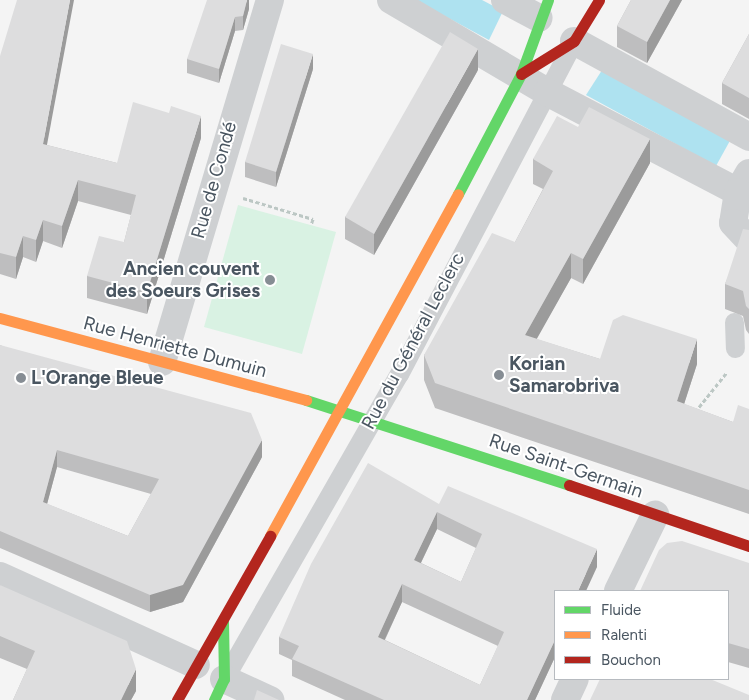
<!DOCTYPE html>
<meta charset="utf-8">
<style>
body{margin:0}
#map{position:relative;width:749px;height:700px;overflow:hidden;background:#f4f4f4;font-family:Figtree,sans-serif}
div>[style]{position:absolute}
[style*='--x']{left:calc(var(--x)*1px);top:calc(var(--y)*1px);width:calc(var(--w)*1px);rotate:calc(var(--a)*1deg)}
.green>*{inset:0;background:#d9f2e3}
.water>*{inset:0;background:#aee2f0}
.path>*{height:3px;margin-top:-1.5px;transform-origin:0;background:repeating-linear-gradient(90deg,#bcc7c4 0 4px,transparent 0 6.5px)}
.lane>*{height:19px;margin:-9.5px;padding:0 9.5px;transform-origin:9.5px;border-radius:9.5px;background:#ced0d2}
.street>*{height:28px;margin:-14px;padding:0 14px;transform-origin:14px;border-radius:14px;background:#ced0d2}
.fast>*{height:11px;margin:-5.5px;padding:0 5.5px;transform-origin:5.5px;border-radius:5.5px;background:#63d668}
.slow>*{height:11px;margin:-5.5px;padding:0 5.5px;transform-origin:5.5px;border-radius:5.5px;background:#ff974d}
.jam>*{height:11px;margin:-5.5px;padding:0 5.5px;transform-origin:5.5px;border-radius:5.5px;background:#b3261e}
.wall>*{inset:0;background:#bebebf}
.shaded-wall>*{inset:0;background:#9b9b9b}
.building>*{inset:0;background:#ddddde}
.dots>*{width:14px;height:14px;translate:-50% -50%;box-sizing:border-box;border:2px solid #fff;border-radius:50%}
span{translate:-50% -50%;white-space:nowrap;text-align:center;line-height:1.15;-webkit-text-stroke:4px #fff;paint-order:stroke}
.street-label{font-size:19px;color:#4a5661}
.poi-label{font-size:19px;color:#4a5661;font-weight:700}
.right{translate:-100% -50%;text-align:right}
.left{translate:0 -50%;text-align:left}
.legend{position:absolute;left:554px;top:590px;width:175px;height:90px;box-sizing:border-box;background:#fff;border:1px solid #b7bbc0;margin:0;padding:6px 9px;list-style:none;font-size:15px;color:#4a5661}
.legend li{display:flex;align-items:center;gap:10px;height:25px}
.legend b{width:25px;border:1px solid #b7bbc0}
</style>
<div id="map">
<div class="green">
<div style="clip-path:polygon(238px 205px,336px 232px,302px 354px,204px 327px)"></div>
</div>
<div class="water">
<div style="clip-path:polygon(415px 0,482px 0,503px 11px,489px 40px)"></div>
<div style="clip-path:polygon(604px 67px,732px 137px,716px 166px,586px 95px)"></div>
</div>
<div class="path">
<div style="--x:243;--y:198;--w:73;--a:16.7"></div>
<div style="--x:313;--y:219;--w:6;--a:108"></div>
<div style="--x:695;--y:412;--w:51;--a:-51.3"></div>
</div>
<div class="lane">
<div style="--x:734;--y:322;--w:26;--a:88"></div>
<div style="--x:224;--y:679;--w:352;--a:-60.2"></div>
<div style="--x:399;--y:374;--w:373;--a:-62.3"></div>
</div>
<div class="street">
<div style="--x:391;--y:0;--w:181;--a:30.5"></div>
<div style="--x:547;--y:92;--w:216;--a:27.6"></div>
<div style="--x:505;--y:0;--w:38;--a:28"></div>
<div style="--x:574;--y:41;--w:200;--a:28.7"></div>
<div style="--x:749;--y:173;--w:22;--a:120"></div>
<div style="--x:738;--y:192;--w:31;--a:99"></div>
<div style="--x:733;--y:223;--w:23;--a:47"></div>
<div style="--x:162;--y:362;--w:378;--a:-73.4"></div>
<div style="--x:0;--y:576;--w:215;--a:24.4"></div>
<div style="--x:618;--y:591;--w:85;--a:-64"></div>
<div style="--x:224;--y:679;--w:51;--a:24.5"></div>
<div style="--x:565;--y:700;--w:23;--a:-65"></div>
</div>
<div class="fast">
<div style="--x:458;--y:194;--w:136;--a:-62.3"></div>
<div style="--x:521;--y:74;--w:79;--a:-70"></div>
<div style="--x:306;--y:400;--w:276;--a:17.9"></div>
<div style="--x:214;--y:700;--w:23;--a:-65"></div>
<div style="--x:224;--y:679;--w:57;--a:-91"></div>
</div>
<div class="slow">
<div style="--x:0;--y:318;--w:317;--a:15"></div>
<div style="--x:270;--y:536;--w:390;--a:-61.2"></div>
</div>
<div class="jam">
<div style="--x:521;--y:74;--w:62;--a:-31.9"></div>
<div style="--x:574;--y:41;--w:48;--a:-58.6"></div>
<div style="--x:569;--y:485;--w:190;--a:18.7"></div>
<div style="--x:177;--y:700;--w:189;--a:-60.4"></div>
</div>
<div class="wall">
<div style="clip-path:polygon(249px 0,249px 9px,243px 30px,235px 31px,219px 83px,187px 73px,187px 59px)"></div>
<div style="clip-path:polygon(631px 0,682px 0,647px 63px,617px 47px,617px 26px)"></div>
<div style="clip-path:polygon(749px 34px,749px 119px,722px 104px,722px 83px)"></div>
<div style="clip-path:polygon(0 56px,47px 145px,117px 163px,201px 138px,147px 314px,87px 298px,87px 276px,124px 242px,131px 215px,78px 201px,62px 248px,43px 241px,36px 262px,23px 257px,16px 279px,0 274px)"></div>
<div style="clip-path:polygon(313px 69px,276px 187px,245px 177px,245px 162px)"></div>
<div style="clip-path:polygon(478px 70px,374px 255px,345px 239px,345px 217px)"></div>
<div style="clip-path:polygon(578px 127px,650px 163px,583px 284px,571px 278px,536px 339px,600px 359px,697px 364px,684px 404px,733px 422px,749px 409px,749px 514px,435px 408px,424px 380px,424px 355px,515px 242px,543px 189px,533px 184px,533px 159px)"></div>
<div style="clip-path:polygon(749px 230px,749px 334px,746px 330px,743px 316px,725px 309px,725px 284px)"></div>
<div style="clip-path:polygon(evenodd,0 345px,262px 457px,183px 602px,150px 612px,0 548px,0 345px,57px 467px,151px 494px,128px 536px,47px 504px,57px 467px)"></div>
<div style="clip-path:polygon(evenodd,439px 504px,597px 567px,555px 591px,555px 657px,535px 700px,345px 700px,292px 676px,292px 660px,279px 654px,279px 637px,439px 504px,437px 529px,476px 548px,461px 582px,421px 563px,437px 529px,439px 504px,402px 602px,498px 646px,480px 685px,385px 640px,402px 602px)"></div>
<div style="clip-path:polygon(749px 563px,749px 668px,728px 662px,728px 591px)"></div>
<div style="clip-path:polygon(0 585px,136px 691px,131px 700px,13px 700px,27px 669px,0 658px)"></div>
</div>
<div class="shaded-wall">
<div style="clip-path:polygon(70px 0,74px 0,43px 166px,43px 144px)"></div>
<div style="clip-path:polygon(247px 0,249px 0,249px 9px,243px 30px,243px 16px)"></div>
<div style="clip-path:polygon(670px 0,682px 0,647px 63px,647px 42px)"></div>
<div style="clip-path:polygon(235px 17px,235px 31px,219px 83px,219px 69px)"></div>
<div style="clip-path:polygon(478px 49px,478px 70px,374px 255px,374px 234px)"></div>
<div style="clip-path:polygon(313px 54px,313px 69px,276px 187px,276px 172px)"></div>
<div style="clip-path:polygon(201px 116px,201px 138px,147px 314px,147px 292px)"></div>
<div style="clip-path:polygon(650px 139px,650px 163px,583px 284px,583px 259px)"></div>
<div style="clip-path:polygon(78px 180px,78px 201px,62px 248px,62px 226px)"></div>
<div style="clip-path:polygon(43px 220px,43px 241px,36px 262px,36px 240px)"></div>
<div style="clip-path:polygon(23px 236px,23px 257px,16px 279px,16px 257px)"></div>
<div style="clip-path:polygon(571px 253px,571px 278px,525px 360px,525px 335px)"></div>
<div style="clip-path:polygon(697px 339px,697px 364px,677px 426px,677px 401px)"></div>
<div style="clip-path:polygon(262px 440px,262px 457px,183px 602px,150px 612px,150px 595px)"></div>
<div style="clip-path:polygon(57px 450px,57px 467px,43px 519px,43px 502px)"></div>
<div style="clip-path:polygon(437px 512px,437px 529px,414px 577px,414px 560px)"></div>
<div style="clip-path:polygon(597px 549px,597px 567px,586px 591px,578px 591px)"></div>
<div style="clip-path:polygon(402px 584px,402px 602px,378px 654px,378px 637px)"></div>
<div style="clip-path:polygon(555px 640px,555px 657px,535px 700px,527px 700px)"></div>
<div style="clip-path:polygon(136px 669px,136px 691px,131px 700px,121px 700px)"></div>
</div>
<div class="building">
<div style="clip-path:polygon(17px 0,70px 0,43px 144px,117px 163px,133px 102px,169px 113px,171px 106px,201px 116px,147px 292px,87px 276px,99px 236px,124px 242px,136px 195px,78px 180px,62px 226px,43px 220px,36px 240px,23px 236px,16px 257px,0 253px,0 56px)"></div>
<div style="clip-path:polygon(207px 0,247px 0,243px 16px,235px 17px,219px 69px,187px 59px)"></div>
<div style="clip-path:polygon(631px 0,670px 0,647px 42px,617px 26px)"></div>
<div style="clip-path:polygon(450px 32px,478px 49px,374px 234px,345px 217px)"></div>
<div style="clip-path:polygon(749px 34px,749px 98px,722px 83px)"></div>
<div style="clip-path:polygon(281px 44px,313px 54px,276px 172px,245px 162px)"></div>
<div style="clip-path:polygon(589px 107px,650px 139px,583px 259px,571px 253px,525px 335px,600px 359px,613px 320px,623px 315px,697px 339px,677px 401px,733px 422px,738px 405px,749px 409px,749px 490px,435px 383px,424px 355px,492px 233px,515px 242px,553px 171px,533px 159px,557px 116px,578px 127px)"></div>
<div style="clip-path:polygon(743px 229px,749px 230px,749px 309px,746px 306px,743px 291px,725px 284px)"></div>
<div style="clip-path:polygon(evenodd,0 345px,251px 413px,262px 440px,183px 585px,150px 595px,0 531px,0 345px,57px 450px,159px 479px,128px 536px,43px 502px,57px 450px)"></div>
<div style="clip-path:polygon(evenodd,368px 463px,439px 504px,448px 486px,597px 549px,578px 591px,555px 591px,555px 640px,527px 700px,384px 700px,292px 659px,299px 646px,279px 637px,311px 564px,368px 463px,437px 512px,482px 534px,461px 582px,414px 560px,437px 512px,368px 463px,402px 584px,504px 632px,480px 685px,378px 637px,402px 584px)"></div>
<div style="clip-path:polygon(682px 541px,749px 563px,749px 649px,728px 643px,728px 591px,640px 591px,659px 550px,667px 543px)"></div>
<div style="clip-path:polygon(0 585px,127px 641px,136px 669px,121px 700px,13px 700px,35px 651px,0 636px)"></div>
<div style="clip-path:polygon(600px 679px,710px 679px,749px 695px,749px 700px,590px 700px)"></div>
<div style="clip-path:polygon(257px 690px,279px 700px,254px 700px)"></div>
</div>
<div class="dots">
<div style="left:270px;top:280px;background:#868d94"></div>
<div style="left:499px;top:375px;background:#868d94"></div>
<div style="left:21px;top:378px;background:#868d94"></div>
</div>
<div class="street-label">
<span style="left:214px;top:180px;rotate:-74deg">Rue de Condé</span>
<span style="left:413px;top:341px;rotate:-62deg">Rue du Général Leclerc</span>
<span style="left:175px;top:347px;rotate:15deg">Rue Henriette Dumuin</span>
<span style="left:566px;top:466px;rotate:19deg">Rue Saint-Germain</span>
</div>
<div class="poi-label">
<span class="right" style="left:260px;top:280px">Ancien couvent<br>des Soeurs Grises</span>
<span class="left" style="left:509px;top:375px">Korian<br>Samarobriva</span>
<span class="left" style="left:31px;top:378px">L'Orange Bleue</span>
</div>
<ul class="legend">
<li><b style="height:6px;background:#63d668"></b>Fluide</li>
<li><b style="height:6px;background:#ff974d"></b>Ralenti</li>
<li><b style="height:6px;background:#b3261e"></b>Bouchon</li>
</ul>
</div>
